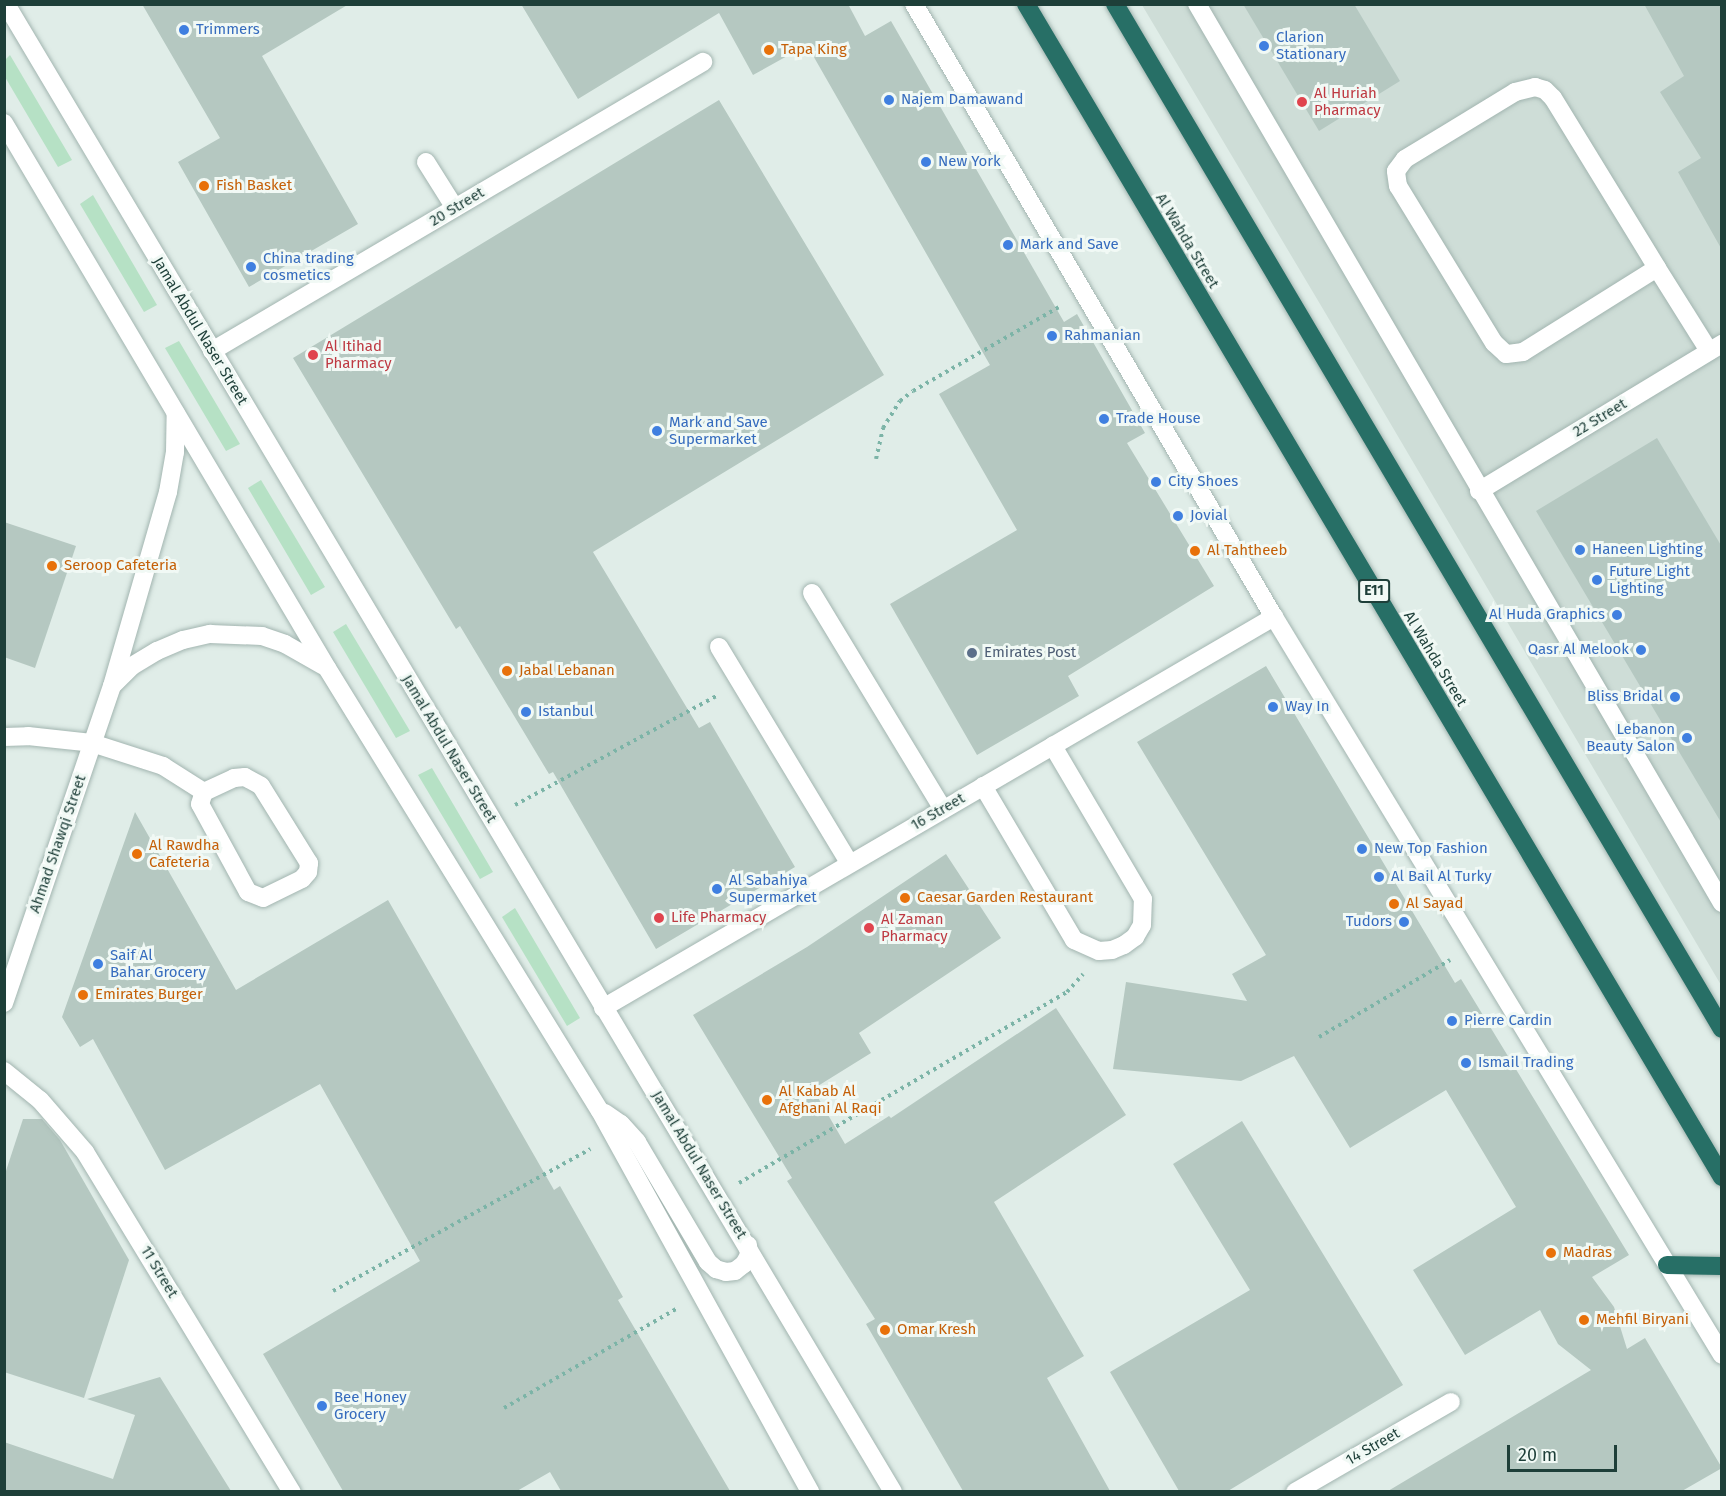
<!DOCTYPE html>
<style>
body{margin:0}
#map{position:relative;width:1726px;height:1496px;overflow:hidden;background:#e0ede8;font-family:"Fira Sans",sans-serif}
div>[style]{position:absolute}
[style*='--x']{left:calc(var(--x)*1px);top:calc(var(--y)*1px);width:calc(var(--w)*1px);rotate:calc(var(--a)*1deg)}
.built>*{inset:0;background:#ceddd7}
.green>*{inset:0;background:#b6e1c5}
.building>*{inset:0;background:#b5c8c1}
.path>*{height:4px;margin-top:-2px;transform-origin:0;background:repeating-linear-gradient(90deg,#7cb4a7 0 3px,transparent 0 7.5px)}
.roads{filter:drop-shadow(0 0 2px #a2b5b0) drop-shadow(0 0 2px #a2b5b0)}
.minor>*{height:18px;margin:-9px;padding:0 9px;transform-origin:9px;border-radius:9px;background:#fff}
.highway>*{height:18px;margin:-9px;padding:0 9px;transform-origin:9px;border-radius:9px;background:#276f66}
.dots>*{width:16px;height:16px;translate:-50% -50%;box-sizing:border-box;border:3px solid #f1f9f5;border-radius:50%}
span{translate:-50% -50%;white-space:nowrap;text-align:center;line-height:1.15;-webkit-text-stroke:6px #f1f9f5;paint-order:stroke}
.shield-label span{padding:2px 4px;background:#f1f9f5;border:2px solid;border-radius:4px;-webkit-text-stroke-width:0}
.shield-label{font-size:14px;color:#1e3f39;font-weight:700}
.shop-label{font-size:15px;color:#366cbe}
.left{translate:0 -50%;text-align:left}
.right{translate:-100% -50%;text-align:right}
.food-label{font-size:15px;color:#c56008}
.health-label{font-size:15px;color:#be3a42}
.street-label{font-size:15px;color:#1e3f39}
.service-label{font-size:15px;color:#4e5e75}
.frame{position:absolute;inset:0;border:6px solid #1e3f39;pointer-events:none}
.scale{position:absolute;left:1507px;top:1445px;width:110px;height:27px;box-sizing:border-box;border:3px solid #1e3f39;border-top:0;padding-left:8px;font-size:18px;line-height:21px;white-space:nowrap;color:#1e3f39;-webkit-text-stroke:4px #f1f9f5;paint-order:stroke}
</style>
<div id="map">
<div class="built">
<div style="clip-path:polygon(1142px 5px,1721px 5px,1721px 985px,1323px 309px)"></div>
</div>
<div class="green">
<div style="clip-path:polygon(10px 55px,72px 160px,58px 167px,5px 77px,5px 60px)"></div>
<div style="clip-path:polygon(93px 195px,157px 305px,144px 312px,80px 204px)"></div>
<div style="clip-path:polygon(179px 341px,240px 444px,226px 451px,165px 348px)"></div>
<div style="clip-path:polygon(261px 480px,325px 587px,311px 595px,248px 488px)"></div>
<div style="clip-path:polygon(346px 624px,410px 731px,396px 738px,333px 632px)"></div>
<div style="clip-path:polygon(432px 768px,493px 872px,480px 879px,418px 775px)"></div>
<div style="clip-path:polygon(515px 908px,580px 1018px,567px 1026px,502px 917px)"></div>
</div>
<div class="building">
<div style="clip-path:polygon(142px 4px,349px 4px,262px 56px,358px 224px,249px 287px,178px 162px,220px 138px)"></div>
<div style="clip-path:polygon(521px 4px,848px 4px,865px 36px,891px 21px,1064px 322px,1077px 314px,1145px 433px,1127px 443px,1214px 586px,1068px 676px,1079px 696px,977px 755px,890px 604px,1017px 530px,939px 394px,990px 365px,807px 45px,753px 75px,719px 13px,578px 99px)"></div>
<div style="clip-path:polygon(1243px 4px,1354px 4px,1400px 81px,1319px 131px)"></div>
<div style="clip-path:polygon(1644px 4px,1722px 4px,1722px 250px,1678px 172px,1701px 158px,1660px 92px,1684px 76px)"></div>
<div style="clip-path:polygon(719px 100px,884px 375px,593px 552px,699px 728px,710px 722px,795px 867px,656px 949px,553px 772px,549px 774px,460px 626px,456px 629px,293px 358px)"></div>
<div style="clip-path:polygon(1657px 438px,1722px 547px,1722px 824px,1536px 511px)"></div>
<div style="clip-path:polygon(4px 522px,76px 546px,35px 668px,4px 657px)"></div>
<div style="clip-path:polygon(1266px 666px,1455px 983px,1461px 979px,1629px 1255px,1592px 1277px,1614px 1307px,1627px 1349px,1645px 1338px,1722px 1468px,1682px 1491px,1388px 1491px,1591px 1370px,1558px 1344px,1540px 1310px,1465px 1355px,1413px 1270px,1516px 1207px,1446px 1090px,1350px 1148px,1294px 1056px,1241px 1081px,1113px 1069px,1126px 982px,1247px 1001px,1232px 974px,1266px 955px,1137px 742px)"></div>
<div style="clip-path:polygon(135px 812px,236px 990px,388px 900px,554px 1190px,560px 1186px,623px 1297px,618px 1300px,730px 1491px,561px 1491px,550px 1472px,517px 1491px,343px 1491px,263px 1354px,420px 1261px,320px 1084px,165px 1170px,93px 1039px,80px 1047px,62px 1017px)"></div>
<div style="clip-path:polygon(946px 854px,1001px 938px,859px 1033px,871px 1053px,813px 1089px,845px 1144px,889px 1116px,891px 1118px,1056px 1008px,1126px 1115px,994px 1202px,1084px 1356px,1047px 1378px,1110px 1491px,963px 1491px,866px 1324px,875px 1319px,787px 1181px,792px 1178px,693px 1015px,807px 947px)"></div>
<div style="clip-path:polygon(23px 1119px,42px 1119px,60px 1140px,129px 1260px,84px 1398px,4px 1372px,4px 1177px)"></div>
<div style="clip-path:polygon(1242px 1121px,1403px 1385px,1228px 1491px,1179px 1491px,1110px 1372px,1250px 1290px,1173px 1164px)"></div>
<div style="clip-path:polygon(160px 1377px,231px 1491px,4px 1491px,4px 1442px,113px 1479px,135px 1415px,87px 1399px)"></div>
</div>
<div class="path">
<div style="--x:876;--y:459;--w:32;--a:-77"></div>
<div style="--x:883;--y:428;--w:32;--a:-58"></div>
<div style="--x:900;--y:401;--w:16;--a:-38"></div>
<div style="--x:913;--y:391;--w:168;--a:-29.9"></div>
<div style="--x:515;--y:805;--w:230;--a:-28.4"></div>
<div style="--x:1319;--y:1037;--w:152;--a:-30.4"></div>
<div style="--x:739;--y:1183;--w:380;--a:-30.2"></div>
<div style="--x:1067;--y:992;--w:24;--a:-48"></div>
<div style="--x:333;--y:1291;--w:294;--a:-28.9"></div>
<div style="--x:504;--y:1408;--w:201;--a:-29.9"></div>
</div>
<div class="roads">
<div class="minor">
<div style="--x:6;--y:4;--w:1732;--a:59.2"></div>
<div style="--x:914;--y:4;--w:711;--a:59.58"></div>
<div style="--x:1274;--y:617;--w:863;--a:58.74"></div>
<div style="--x:1197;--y:4;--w:1041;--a:59.72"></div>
<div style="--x:4;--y:123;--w:634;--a:59.35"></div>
<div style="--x:327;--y:668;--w:520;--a:58.36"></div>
<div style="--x:600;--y:1111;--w:435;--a:61.1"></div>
<div style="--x:426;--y:162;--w:54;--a:57.8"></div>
<div style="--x:1657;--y:268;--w:158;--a:147.9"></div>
<div style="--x:1523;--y:352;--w:17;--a:173"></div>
<div style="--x:1506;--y:354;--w:16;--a:-137"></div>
<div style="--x:1494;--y:343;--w:184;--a:-121.4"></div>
<div style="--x:1398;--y:186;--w:15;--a:-98"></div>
<div style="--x:1396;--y:171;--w:15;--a:-53"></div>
<div style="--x:1405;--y:159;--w:129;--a:-31.3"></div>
<div style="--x:1515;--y:92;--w:21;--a:-14"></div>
<div style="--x:1535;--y:87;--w:10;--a:17"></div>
<div style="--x:1545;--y:90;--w:11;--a:45"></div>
<div style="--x:1553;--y:98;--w:199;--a:58.5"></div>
<div style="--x:1657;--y:268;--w:98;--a:57.9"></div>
<div style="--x:212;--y:351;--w:570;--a:-30.48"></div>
<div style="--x:1479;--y:491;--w:284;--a:-31.2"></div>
<div style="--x:812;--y:593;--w:253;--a:58.8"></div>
<div style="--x:719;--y:647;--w:253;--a:58.9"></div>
<div style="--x:114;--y:684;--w:25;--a:-45"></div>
<div style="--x:132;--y:666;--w:29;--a:-31"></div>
<div style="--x:157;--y:651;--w:28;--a:-23"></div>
<div style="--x:183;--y:640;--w:28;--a:-13"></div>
<div style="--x:210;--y:634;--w:52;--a:2.2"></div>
<div style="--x:262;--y:636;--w:24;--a:19"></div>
<div style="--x:285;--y:644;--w:43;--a:29.6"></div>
<div style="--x:4;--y:737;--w:24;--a:-2"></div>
<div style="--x:28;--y:736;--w:64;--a:6.2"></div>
<div style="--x:92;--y:743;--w:75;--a:17.9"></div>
<div style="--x:163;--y:766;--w:49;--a:32.4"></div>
<div style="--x:245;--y:777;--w:18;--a:29"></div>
<div style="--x:261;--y:786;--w:91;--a:58.1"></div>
<div style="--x:309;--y:863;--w:9;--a:96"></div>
<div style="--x:308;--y:872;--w:9;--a:131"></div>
<div style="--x:302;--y:879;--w:43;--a:154"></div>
<div style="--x:263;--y:898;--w:16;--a:-158"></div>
<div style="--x:248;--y:892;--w:100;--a:-118.6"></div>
<div style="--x:200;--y:804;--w:13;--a:-72"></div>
<div style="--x:204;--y:792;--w:33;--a:-25"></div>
<div style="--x:234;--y:778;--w:11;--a:-5"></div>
<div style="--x:983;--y:786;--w:179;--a:59.4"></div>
<div style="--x:1074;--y:940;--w:27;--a:24"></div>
<div style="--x:1099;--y:951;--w:13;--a:-4"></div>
<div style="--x:1112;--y:950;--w:13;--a:-23"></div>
<div style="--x:1124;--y:945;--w:14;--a:-36"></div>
<div style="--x:1135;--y:937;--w:14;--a:-60"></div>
<div style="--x:1142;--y:925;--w:26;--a:-88"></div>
<div style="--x:1143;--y:899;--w:178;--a:-120.5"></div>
<div style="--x:4;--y:1003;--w:335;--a:-71.2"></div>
<div style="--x:112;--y:686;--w:202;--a:-73.9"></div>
<div style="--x:168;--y:492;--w:41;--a:-80.1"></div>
<div style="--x:175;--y:452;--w:39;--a:-89"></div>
<div style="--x:603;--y:1008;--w:777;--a:-30.23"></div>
<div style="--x:4;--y:1071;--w:46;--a:38.9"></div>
<div style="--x:40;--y:1100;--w:69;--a:49.1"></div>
<div style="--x:85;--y:1152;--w:398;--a:58.7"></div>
<div style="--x:605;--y:1113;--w:19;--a:35"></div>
<div style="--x:621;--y:1124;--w:24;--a:48"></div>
<div style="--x:637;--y:1142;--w:139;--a:59.4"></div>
<div style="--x:708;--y:1262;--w:11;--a:41"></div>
<div style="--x:716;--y:1269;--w:10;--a:17"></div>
<div style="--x:726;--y:1272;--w:9;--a:-6"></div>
<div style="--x:735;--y:1271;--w:11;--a:-38"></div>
<div style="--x:744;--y:1264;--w:10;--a:-61"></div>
<div style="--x:749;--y:1255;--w:10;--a:-96"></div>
<div style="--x:1295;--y:1492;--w:180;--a:-30"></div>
</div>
<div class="highway">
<div style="--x:1026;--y:4;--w:1364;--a:59.32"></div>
<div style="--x:1115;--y:4;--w:1191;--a:59.37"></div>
<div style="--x:1667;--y:1265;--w:55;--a:1"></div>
</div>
</div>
<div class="dots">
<div style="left:184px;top:30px;background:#3f7fe0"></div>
<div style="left:1264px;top:46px;background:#3f7fe0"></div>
<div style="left:769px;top:50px;background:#e8710a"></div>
<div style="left:889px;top:100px;background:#3f7fe0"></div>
<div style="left:1302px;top:102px;background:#e0444e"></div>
<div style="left:926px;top:162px;background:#3f7fe0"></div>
<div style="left:204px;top:186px;background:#e8710a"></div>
<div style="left:1008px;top:245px;background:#3f7fe0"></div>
<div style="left:251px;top:267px;background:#3f7fe0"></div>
<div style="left:1052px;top:336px;background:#3f7fe0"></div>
<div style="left:313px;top:355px;background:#e0444e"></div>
<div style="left:1104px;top:419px;background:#3f7fe0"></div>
<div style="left:657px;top:431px;background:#3f7fe0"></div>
<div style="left:1156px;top:482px;background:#3f7fe0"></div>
<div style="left:1178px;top:516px;background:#3f7fe0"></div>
<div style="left:1580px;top:550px;background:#3f7fe0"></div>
<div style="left:1195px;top:551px;background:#e8710a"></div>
<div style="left:52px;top:566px;background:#e8710a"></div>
<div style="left:1597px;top:580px;background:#3f7fe0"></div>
<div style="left:1617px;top:615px;background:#3f7fe0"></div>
<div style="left:1641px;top:650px;background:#3f7fe0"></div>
<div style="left:972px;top:653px;background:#5c6f8a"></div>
<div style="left:507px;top:671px;background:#e8710a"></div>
<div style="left:1675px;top:697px;background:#3f7fe0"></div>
<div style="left:1273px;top:707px;background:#3f7fe0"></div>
<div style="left:526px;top:712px;background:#3f7fe0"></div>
<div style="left:1687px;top:738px;background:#3f7fe0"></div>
<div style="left:1362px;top:849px;background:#3f7fe0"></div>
<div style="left:137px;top:854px;background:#e8710a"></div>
<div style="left:1379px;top:877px;background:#3f7fe0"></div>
<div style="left:717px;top:889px;background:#3f7fe0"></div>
<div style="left:905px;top:898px;background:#e8710a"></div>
<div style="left:1394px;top:904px;background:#e8710a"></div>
<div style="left:659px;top:918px;background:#e0444e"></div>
<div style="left:1404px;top:922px;background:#3f7fe0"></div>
<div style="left:869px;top:928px;background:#e0444e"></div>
<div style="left:98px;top:964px;background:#3f7fe0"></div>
<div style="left:83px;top:995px;background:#e8710a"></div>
<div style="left:1452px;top:1021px;background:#3f7fe0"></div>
<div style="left:1466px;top:1063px;background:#3f7fe0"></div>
<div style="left:767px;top:1100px;background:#e8710a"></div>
<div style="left:1551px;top:1253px;background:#e8710a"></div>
<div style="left:1584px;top:1320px;background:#e8710a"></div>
<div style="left:885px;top:1330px;background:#e8710a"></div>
<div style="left:322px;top:1406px;background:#3f7fe0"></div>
</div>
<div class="shield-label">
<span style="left:1374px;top:591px">E11</span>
</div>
<div class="shop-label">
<span class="left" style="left:196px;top:30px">Trimmers</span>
<span class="left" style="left:1276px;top:46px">Clarion<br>Stationary</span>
<span class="left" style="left:901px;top:100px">Najem Damawand</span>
<span class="left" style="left:938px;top:162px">New York</span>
<span class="left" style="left:1020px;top:245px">Mark and Save</span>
<span class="left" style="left:263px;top:267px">China trading<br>cosmetics</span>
<span class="left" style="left:1064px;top:336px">Rahmanian</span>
<span class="left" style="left:1116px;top:419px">Trade House</span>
<span class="left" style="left:669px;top:431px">Mark and Save<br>Supermarket</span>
<span class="left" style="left:1168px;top:482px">City Shoes</span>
<span class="left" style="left:1190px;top:516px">Jovial</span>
<span class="left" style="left:1592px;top:550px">Haneen Lighting</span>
<span class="left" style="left:1609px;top:580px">Future Light<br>Lighting</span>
<span class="right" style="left:1605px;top:615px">Al Huda Graphics</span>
<span class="right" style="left:1629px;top:650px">Qasr Al Melook</span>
<span class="right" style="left:1663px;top:697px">Bliss Bridal</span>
<span class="left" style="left:1285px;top:707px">Way In</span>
<span class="left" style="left:538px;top:712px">Istanbul</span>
<span class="right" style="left:1675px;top:738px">Lebanon<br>Beauty Salon</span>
<span class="left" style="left:1374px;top:849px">New Top Fashion</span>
<span class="left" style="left:1391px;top:877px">Al Bail Al Turky</span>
<span class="left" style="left:729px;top:889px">Al Sabahiya<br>Supermarket</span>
<span class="right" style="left:1392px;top:922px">Tudors</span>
<span class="left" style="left:110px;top:964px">Saif Al<br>Bahar Grocery</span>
<span class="left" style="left:1464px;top:1021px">Pierre Cardin</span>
<span class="left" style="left:1478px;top:1063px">Ismail Trading</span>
<span class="left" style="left:334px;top:1406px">Bee Honey<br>Grocery</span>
</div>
<div class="food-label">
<span class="left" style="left:781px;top:50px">Tapa King</span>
<span class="left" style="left:216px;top:186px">Fish Basket</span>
<span class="left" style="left:1207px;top:551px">Al Tahtheeb</span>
<span class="left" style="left:64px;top:566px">Seroop Cafeteria</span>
<span class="left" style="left:519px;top:671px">Jabal Lebanan</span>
<span class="left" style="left:149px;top:854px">Al Rawdha<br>Cafeteria</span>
<span class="left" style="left:917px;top:898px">Caesar Garden Restaurant</span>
<span class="left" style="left:1406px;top:904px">Al Sayad</span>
<span class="left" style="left:95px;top:995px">Emirates Burger</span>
<span class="left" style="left:779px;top:1100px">Al Kabab Al<br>Afghani Al Raqi</span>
<span class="left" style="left:1563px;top:1253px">Madras</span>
<span class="left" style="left:1596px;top:1320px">Mehfil Biryani</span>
<span class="left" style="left:897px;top:1330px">Omar Kresh</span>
</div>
<div class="health-label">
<span class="left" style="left:1314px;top:102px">Al Huriah<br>Pharmacy</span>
<span class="left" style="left:325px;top:355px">Al Itihad<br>Pharmacy</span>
<span class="left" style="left:671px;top:918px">Life Pharmacy</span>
<span class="left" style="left:881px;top:928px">Al Zaman<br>Pharmacy</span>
</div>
<div class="street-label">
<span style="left:457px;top:207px;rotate:-31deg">20 Street</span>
<span style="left:1187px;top:241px;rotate:59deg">Al Wahda Street</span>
<span style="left:200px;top:331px;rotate:59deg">Jamal Abdul Naser Street</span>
<span style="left:1600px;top:418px;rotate:-31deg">22 Street</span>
<span style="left:1435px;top:659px;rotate:59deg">Al Wahda Street</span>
<span style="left:449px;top:749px;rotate:59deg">Jamal Abdul Naser Street</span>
<span style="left:938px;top:812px;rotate:-30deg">16 Street</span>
<span style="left:58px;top:844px;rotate:-71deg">Ahmad Shawqi Street</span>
<span style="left:699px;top:1165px;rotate:59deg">Jamal Abdul Naser Street</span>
<span style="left:159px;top:1272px;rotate:59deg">11 Street</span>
<span style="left:1373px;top:1447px;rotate:-30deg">14 Street</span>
</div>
<div class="service-label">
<span class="left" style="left:984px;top:653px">Emirates Post</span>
</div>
<div class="frame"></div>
<div class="scale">20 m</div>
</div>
